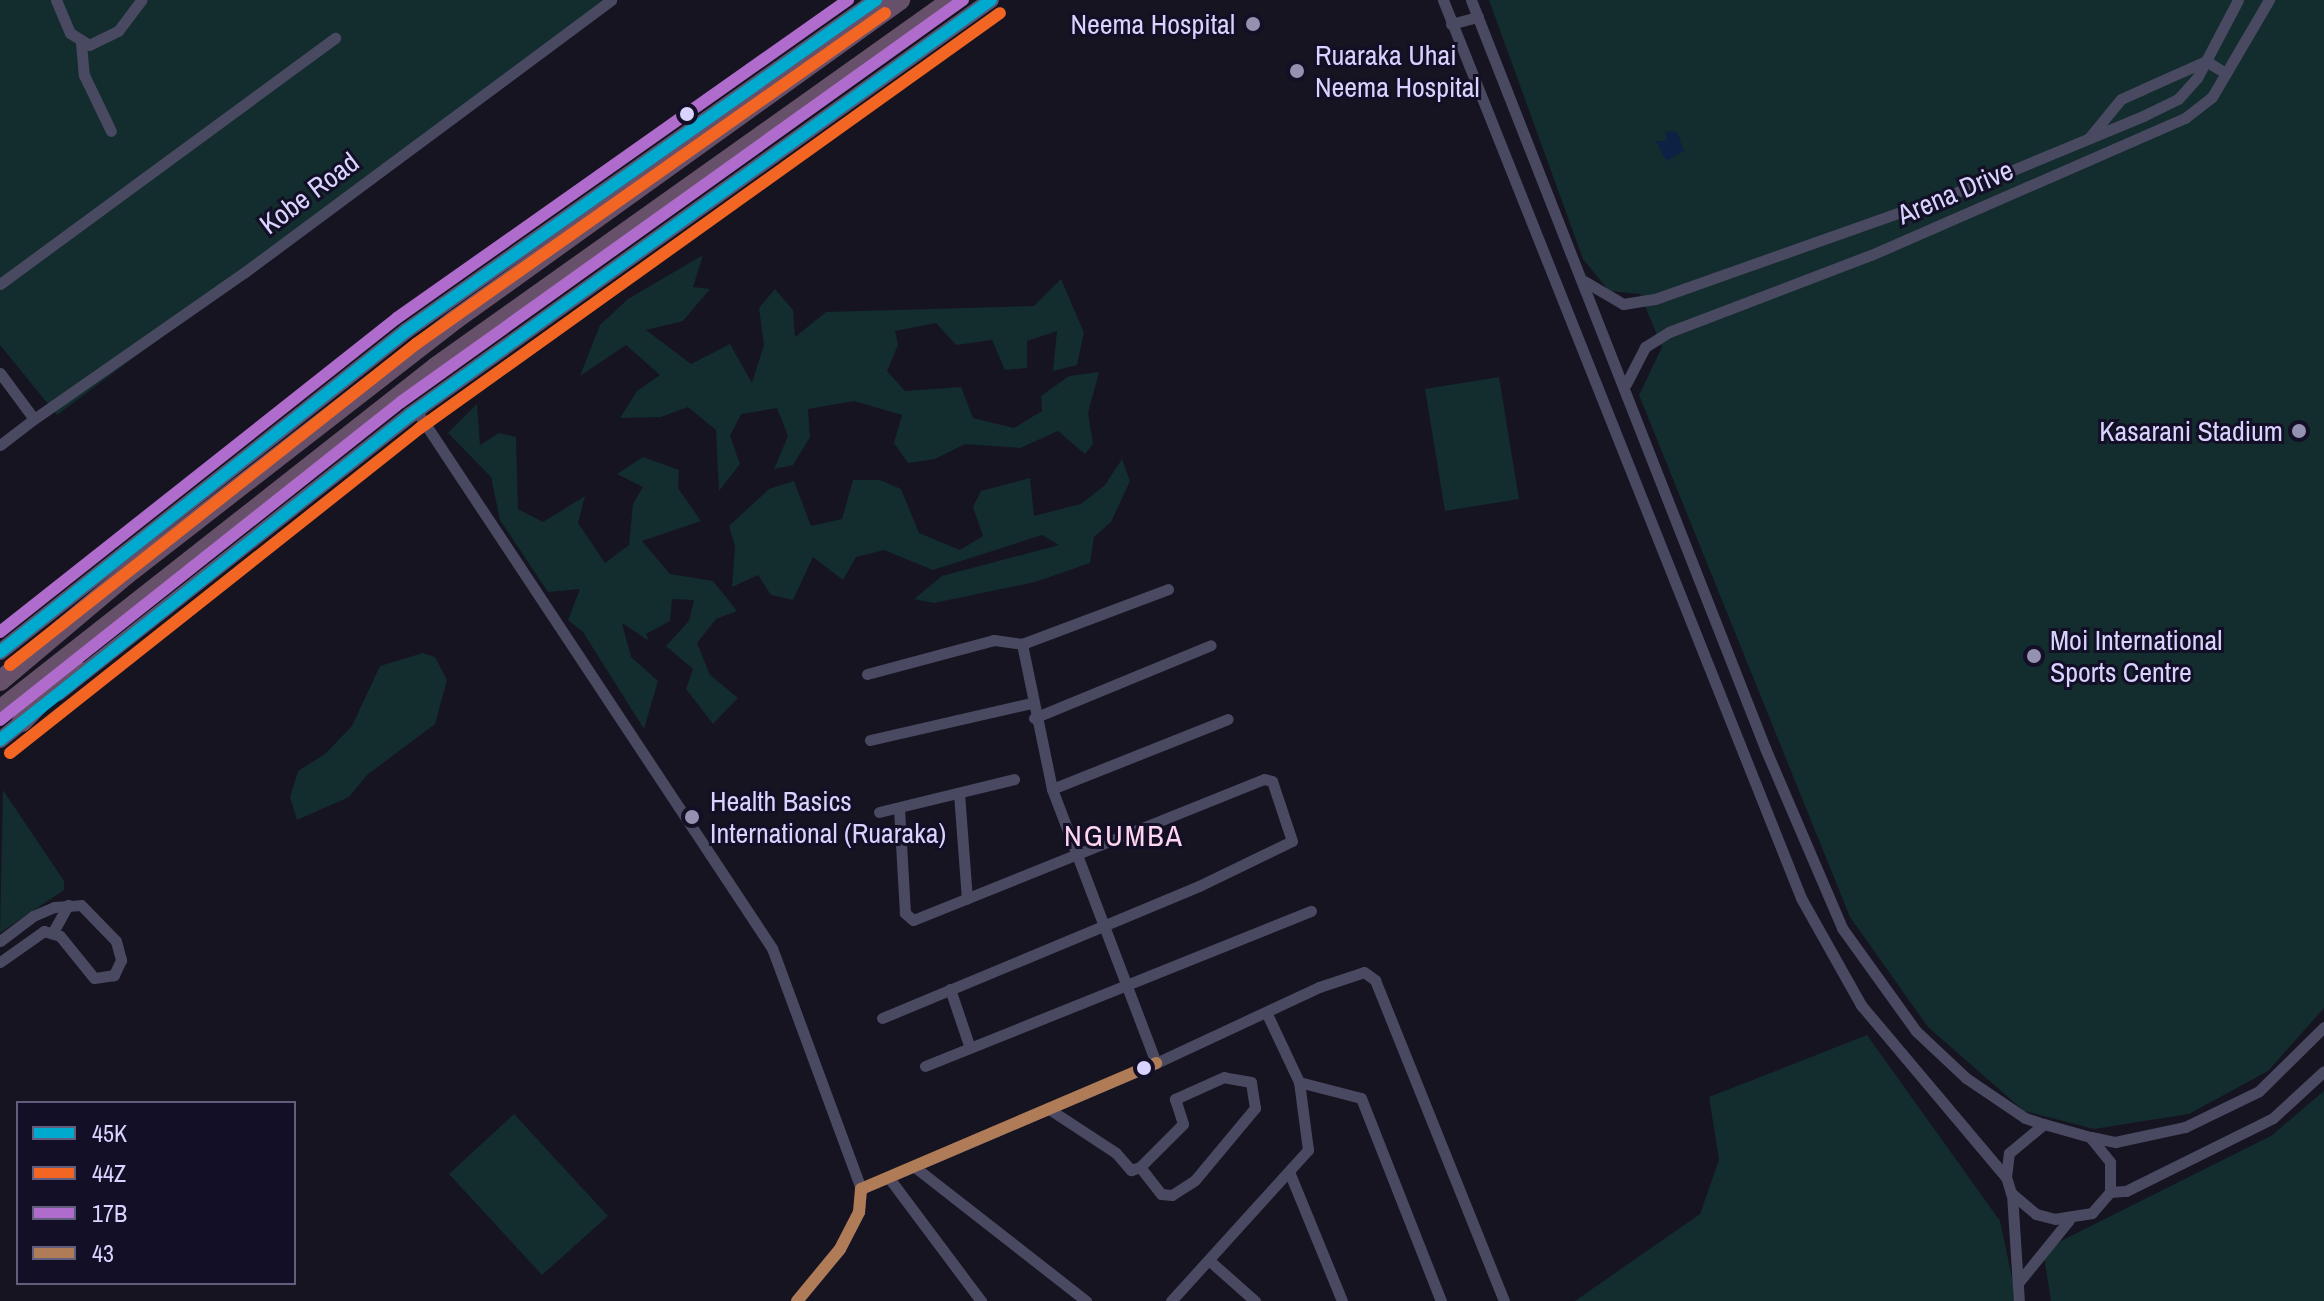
<!DOCTYPE html>
<style>
body{margin:0}
#map{position:relative;width:2324px;height:1301px;overflow:hidden;background:#161421;font-family:"Archivo Narrow",sans-serif}
div>[style]{position:absolute}
[style*='--x']{left:calc(var(--x)*1px);top:calc(var(--y)*1px);width:calc(var(--w)*1px);rotate:calc(var(--a)*1deg)}
.green>*{inset:0;background:#132c2d}
.water>*{inset:0;background:#0d2144}
.street>*{height:11px;margin:-5.5px;padding:0 5.5px;transform-origin:5.5px;border-radius:5.5px;background:#4a4962}
.secondary>*{height:16px;margin:-8px;padding:0 8px;transform-origin:8px;border-radius:8px;background:#575674}
.highway>*{height:20px;margin:-10px;padding:0 10px;transform-origin:10px;border-radius:10px;background:#67516a}
.bus-1>*{height:12px;margin:-6px;padding:0 6px;transform-origin:6px;border-radius:6px;background:#00a9ce}
.bus-2>*{height:12px;margin:-6px;padding:0 6px;transform-origin:6px;border-radius:6px;background:#f26522}
.bus-3>*{height:12px;margin:-6px;padding:0 6px;transform-origin:6px;border-radius:6px;background:#b06ccc}
.bus-4>*{height:12px;margin:-6px;padding:0 6px;transform-origin:6px;border-radius:6px;background:#b07c57}
.dots>*{width:22px;height:22px;translate:-50% -50%;box-sizing:border-box;border:4px solid #130f26;border-radius:50%}
span{translate:-50% -50%;white-space:nowrap;text-align:center;line-height:1.15;-webkit-text-stroke:6px #130f26;paint-order:stroke}
.poi-label{font-size:28px;color:#d9d4ff}
.right{translate:-100% -50%;text-align:right}
.left{translate:0 -50%;text-align:left}
.street-label{font-size:28px;color:#d9d4ff}
.neighbourhood-label{font-size:30px;color:#ffd6f0;letter-spacing:2px}
.legend{position:absolute;left:16px;top:1101px;width:280px;height:184px;box-sizing:border-box;background:#130f26;border:2px solid #625e7d;margin:0;padding:10px 14px;list-style:none;font-size:24px;color:#d9d4ff}
.legend li{display:flex;align-items:center;gap:16px;height:40px}
.legend b{width:40px;border:2px solid #625e7d}
</style>
<div id="map">
<div class="green">
<div style="clip-path:polygon(0 0,613px 0,57px 415px,0 345px)"></div>
<div style="clip-path:polygon(1489px 0,2324px 0,2324px 1008px,2268px 1071px,2189px 1114px,2094px 1129px,2024px 1111px,1928px 1027px,1850px 917px,1639px 395px,1662px 347px,1640px 294px,1609px 291px,1583px 259px)"></div>
<div style="clip-path:polygon(703px 255px,693px 287px,710px 289px,683px 321px,646px 330px,691px 364px,730px 344px,752px 383px,764px 345px,759px 308px,775px 289px,793px 310px,795px 337px,826px 312px,1034px 306px,1061px 279px,1084px 333px,1077px 365px,1053px 371px,1057px 331px,1027px 341px,1027px 368px,1005px 370px,992px 340px,956px 345px,936px 323px,895px 331px,898px 345px,887px 371px,905px 391px,961px 387px,973px 418px,1014px 428px,1042px 411px,1041px 396px,1069px 376px,1099px 372px,1088px 413px,1093px 444px,1085px 454px,1058px 431px,1020px 448px,965px 444px,935px 459px,908px 463px,894px 443px,902px 415px,854px 401px,808px 409px,810px 437px,793px 465px,774px 469px,788px 436px,777px 408px,741px 414px,730px 436px,740px 464px,719px 491px,716px 430px,688px 407px,661px 417px,620px 418px,637px 391px,660px 375px,626px 345px,580px 376px,600px 325px,628px 299px)"></div>
<div style="clip-path:polygon(1499px 377px,1519px 499px,1445px 511px,1425px 389px)"></div>
<div style="clip-path:polygon(477px 404px,480px 445px,499px 433px,516px 437px,518px 509px,543px 522px,585px 496px,578px 523px,605px 563px,629px 545px,633px 504px,643px 487px,617px 474px,643px 457px,679px 470px,678px 488px,701px 521px,642px 541px,670px 574px,713px 581px,737px 611px,716px 619px,697px 643px,710px 675px,738px 698px,713px 724px,686px 689px,693px 669px,666px 646px,689px 621px,694px 600px,672px 599px,670px 621px,646px 634px,649px 641px,622px 623px,631px 657px,658px 681px,644px 729px,583px 632px,568px 620px,580px 589px,548px 592px,500px 520px,491px 477px,448px 433px)"></div>
<div style="clip-path:polygon(1122px 459px,1130px 481px,1111px 522px,1094px 537px,1090px 563px,1035px 582px,934px 603px,914px 599px,942px 576px,1059px 545px,1042px 535px,933px 570px,884px 550px,856px 557px,843px 580px,813px 557px,793px 600px,771px 595px,758px 575px,732px 587px,735px 546px,729px 526px,769px 489px,794px 481px,811px 526px,842px 519px,853px 480px,880px 480px,901px 489px,919px 533px,960px 550px,983px 536px,973px 507px,981px 491px,1030px 478px,1034px 516px,1081px 504px,1105px 485px)"></div>
<div style="clip-path:polygon(423px 653px,435px 657px,447px 680px,435px 724px,367px 775px,349px 797px,297px 820px,290px 797px,298px 771px,325px 754px,352px 726px,380px 666px)"></div>
<div style="clip-path:polygon(3px 790px,64px 881px,64px 890px,0 933px)"></div>
<div style="clip-path:polygon(1867px 1035px,2000px 1221px,2017px 1301px,1575px 1301px,1700px 1214px,1719px 1160px,1709px 1097px)"></div>
<div style="clip-path:polygon(2324px 1091px,2324px 1301px,2051px 1301px,2043px 1250px,2271px 1136px)"></div>
<div style="clip-path:polygon(514px 1114px,608px 1216px,542px 1275px,449px 1174px)"></div>
</div>
<div class="water">
<div style="clip-path:polygon(1666px 131px,1677px 132px,1684px 151px,1666px 161px,1656px 141px,1666px 141px)"></div>
</div>
<div class="street">
<div style="--x:56;--y:0;--w:36;--a:67"></div>
<div style="--x:70;--y:33;--w:22;--a:32"></div>
<div style="--x:89;--y:45;--w:32;--a:-26"></div>
<div style="--x:118;--y:31;--w:39;--a:-53"></div>
<div style="--x:1443;--y:0;--w:967;--a:68.26"></div>
<div style="--x:1801;--y:898;--w:123;--a:60.7"></div>
<div style="--x:1861;--y:1005;--w:225;--a:49.9"></div>
<div style="--x:1471;--y:0;--w:804;--a:68.54"></div>
<div style="--x:1765;--y:748;--w:196;--a:66.8"></div>
<div style="--x:1842;--y:928;--w:127;--a:54.3"></div>
<div style="--x:1916;--y:1031;--w:69;--a:43.2"></div>
<div style="--x:1966;--y:1078;--w:71;--a:34.1"></div>
<div style="--x:2025;--y:1118;--w:20;--a:18"></div>
<div style="--x:1451;--y:24;--w:28;--a:-15"></div>
<div style="--x:81;--y:43;--w:32;--a:85"></div>
<div style="--x:84;--y:75;--w:62;--a:64.3"></div>
<div style="--x:2089;--y:138;--w:50;--a:-50.6"></div>
<div style="--x:2121;--y:99;--w:24;--a:-24"></div>
<div style="--x:2143;--y:89;--w:69;--a:-24"></div>
<div style="--x:2206;--y:61;--w:22;--a:32"></div>
<div style="--x:1584;--y:281;--w:45;--a:30.5"></div>
<div style="--x:1623;--y:304;--w:32;--a:-9"></div>
<div style="--x:1655;--y:299;--w:344;--a:-19.5"></div>
<div style="--x:1979;--y:184;--w:178;--a:-22.5"></div>
<div style="--x:2143;--y:116;--w:39;--a:-26"></div>
<div style="--x:2178;--y:99;--w:28;--a:-48"></div>
<div style="--x:2197;--y:78;--w:88;--a:-62.3"></div>
<div style="--x:0;--y:284;--w:416;--a:-36.3"></div>
<div style="--x:0;--y:373;--w:57;--a:53.5"></div>
<div style="--x:34;--y:419;--w:43;--a:142.6"></div>
<div style="--x:1626;--y:384;--w:42;--a:-62.8"></div>
<div style="--x:1645;--y:347;--w:28;--a:-32"></div>
<div style="--x:1669;--y:332;--w:216;--a:-20.9"></div>
<div style="--x:1871;--y:255;--w:343;--a:-23.6"></div>
<div style="--x:2185;--y:118;--w:34;--a:-38"></div>
<div style="--x:2212;--y:97;--w:113;--a:-59.6"></div>
<div style="--x:416;--y:410;--w:645;--a:56.51"></div>
<div style="--x:772;--y:948;--w:257;--a:69.7"></div>
<div style="--x:861;--y:1189;--w:23;--a:95"></div>
<div style="--x:859;--y:1212;--w:42;--a:117.2"></div>
<div style="--x:840;--y:1249;--w:67;--a:129.6"></div>
<div style="--x:34;--y:419;--w:257;--a:-34.9"></div>
<div style="--x:245;--y:272;--w:456;--a:-36.6"></div>
<div style="--x:1022;--y:644;--w:148;--a:78.3"></div>
<div style="--x:1052;--y:789;--w:293;--a:69.2"></div>
<div style="--x:867;--y:674;--w:131;--a:-15"></div>
<div style="--x:994;--y:640;--w:28;--a:8"></div>
<div style="--x:1022;--y:644;--w:156;--a:-20.6"></div>
<div style="--x:1034;--y:718;--w:191;--a:-22.4"></div>
<div style="--x:870;--y:740;--w:165;--a:-12.9"></div>
<div style="--x:1052;--y:789;--w:189;--a:-21.7"></div>
<div style="--x:959;--y:793;--w:106;--a:85.7"></div>
<div style="--x:879;--y:812;--w:139;--a:-13.7"></div>
<div style="--x:53;--y:932;--w:31;--a:-61"></div>
<div style="--x:0;--y:941;--w:41;--a:-37.1"></div>
<div style="--x:33;--y:916;--w:23;--a:-23"></div>
<div style="--x:54;--y:907;--w:27;--a:-4"></div>
<div style="--x:81;--y:905;--w:50;--a:45.8"></div>
<div style="--x:116;--y:941;--w:20;--a:75"></div>
<div style="--x:121;--y:960;--w:17;--a:115"></div>
<div style="--x:114;--y:975;--w:20;--a:171"></div>
<div style="--x:94;--y:978;--w:54;--a:-129"></div>
<div style="--x:60;--y:936;--w:17;--a:-163"></div>
<div style="--x:44;--y:931;--w:54;--a:144.8"></div>
<div style="--x:950;--y:989;--w:62;--a:71.3"></div>
<div style="--x:882;--y:1018;--w:343;--a:-22.6"></div>
<div style="--x:1199;--y:886;--w:103;--a:-25.8"></div>
<div style="--x:1292;--y:841;--w:63;--a:-108.4"></div>
<div style="--x:1272;--y:781;--w:8;--a:-166"></div>
<div style="--x:1264;--y:779;--w:378;--a:158.1"></div>
<div style="--x:913;--y:920;--w:11;--a:-139"></div>
<div style="--x:905;--y:913;--w:105;--a:-93.3"></div>
<div style="--x:925;--y:1066;--w:416;--a:-21.9"></div>
<div style="--x:1299;--y:1082;--w:64;--a:14.5"></div>
<div style="--x:1361;--y:1098;--w:218;--a:68.5"></div>
<div style="--x:1049;--y:1109;--w:80;--a:33.3"></div>
<div style="--x:1116;--y:1153;--w:23;--a:49"></div>
<div style="--x:1131;--y:1170;--w:9;--a:-18"></div>
<div style="--x:1140;--y:1167;--w:34;--a:52"></div>
<div style="--x:1161;--y:1194;--w:11;--a:5"></div>
<div style="--x:1172;--y:1195;--w:27;--a:-33"></div>
<div style="--x:1195;--y:1180;--w:94;--a:-50.2"></div>
<div style="--x:1255;--y:1108;--w:26;--a:-99"></div>
<div style="--x:1251;--y:1082;--w:27;--a:-170"></div>
<div style="--x:1224;--y:1077;--w:54;--a:155.8"></div>
<div style="--x:1175;--y:1099;--w:26;--a:72"></div>
<div style="--x:1183;--y:1124;--w:61;--a:135"></div>
<div style="--x:2044;--y:1124;--w:48;--a:15.8"></div>
<div style="--x:2090;--y:1137;--w:32;--a:51"></div>
<div style="--x:2110;--y:1162;--w:30;--a:90"></div>
<div style="--x:2110;--y:1192;--w:28;--a:131"></div>
<div style="--x:2092;--y:1213;--w:37;--a:171"></div>
<div style="--x:2055;--y:1219;--w:20;--a:-165"></div>
<div style="--x:2036;--y:1214;--w:33;--a:-140"></div>
<div style="--x:2011;--y:1193;--w:17;--a:-107"></div>
<div style="--x:2006;--y:1177;--w:24;--a:-83"></div>
<div style="--x:2009;--y:1153;--w:45;--a:-39.6"></div>
<div style="--x:2091;--y:1137;--w:25;--a:12"></div>
<div style="--x:2115;--y:1142;--w:72;--a:-12.1"></div>
<div style="--x:2185;--y:1127;--w:82;--a:-25.9"></div>
<div style="--x:2259;--y:1091;--w:91;--a:-44.6"></div>
<div style="--x:916;--y:1168;--w:216;--a:38"></div>
<div style="--x:1290;--y:1174;--w:137;--a:67.7"></div>
<div style="--x:889;--y:1178;--w:154;--a:53.2"></div>
<div style="--x:861;--y:1189;--w:321;--a:-23.1"></div>
<div style="--x:1156;--y:1063;--w:180;--a:-25"></div>
<div style="--x:1319;--y:987;--w:47;--a:-18.4"></div>
<div style="--x:1364;--y:972;--w:14;--a:36"></div>
<div style="--x:1375;--y:980;--w:346;--a:68.1"></div>
<div style="--x:2110;--y:1192;--w:16;--a:-4"></div>
<div style="--x:2126;--y:1191;--w:164;--a:-26.4"></div>
<div style="--x:2273;--y:1118;--w:69;--a:-42.7"></div>
<div style="--x:2012;--y:1194;--w:107;--a:86.3"></div>
<div style="--x:1211;--y:1262;--w:59;--a:41.6"></div>
<div style="--x:2018;--y:1283;--w:81;--a:-51"></div>
<div style="--x:1171;--y:1301;--w:204;--a:-47.8"></div>
<div style="--x:1308;--y:1150;--w:69;--a:-97.5"></div>
<div style="--x:1299;--y:1082;--w:77;--a:-115.2"></div>
</div>
<div class="secondary">
<div style="--x:0;--y:652;--w:518;--a:-38.33"></div>
<div style="--x:406;--y:331;--w:575;--a:-35.16"></div>
<div style="--x:58;--y:693;--w:449;--a:-38.3"></div>
<div style="--x:410;--y:415;--w:714;--a:-35.54"></div>
<div style="--x:0;--y:740;--w:40;--a:-39"></div>
</div>
<div class="highway">
<div style="--x:0;--y:681;--w:166;--a:-40.1"></div>
<div style="--x:127;--y:574;--w:416;--a:-37.8"></div>
<div style="--x:456;--y:319;--w:547;--a:-35.7"></div>
<div style="--x:0;--y:710;--w:555;--a:-38.19"></div>
<div style="--x:436;--y:367;--w:633;--a:-35.42"></div>
<div style="--x:22;--y:722;--w:76;--a:-46.6"></div>
</div>
<div class="bus-1">
<div style="--x:0;--y:652;--w:518;--a:-38.33"></div>
<div style="--x:406;--y:331;--w:575;--a:-35.16"></div>
<div style="--x:0;--y:740;--w:523;--a:-38.4"></div>
<div style="--x:410;--y:415;--w:714;--a:-35.54"></div>
</div>
<div class="bus-2">
<div style="--x:10;--y:665;--w:518;--a:-38.33"></div>
<div style="--x:416;--y:344;--w:574;--a:-35.21"></div>
<div style="--x:10;--y:753;--w:523;--a:-38.4"></div>
<div style="--x:420;--y:428;--w:713;--a:-35.58"></div>
</div>
<div class="bus-3">
<div style="--x:0;--y:632;--w:506;--a:-38.34"></div>
<div style="--x:397;--y:318;--w:552;--a:-35.19"></div>
<div style="--x:0;--y:720;--w:512;--a:-38.42"></div>
<div style="--x:401;--y:402;--w:691;--a:-35.58"></div>
</div>
<div class="bus-4">
<div style="--x:797;--y:1301;--w:67;--a:-50.4"></div>
<div style="--x:840;--y:1249;--w:42;--a:-62.8"></div>
<div style="--x:859;--y:1212;--w:23;--a:-85"></div>
<div style="--x:861;--y:1189;--w:321;--a:-23.1"></div>
</div>
<div class="dots">
<div style="left:1253px;top:24px;background:#9591b1"></div>
<div style="left:1297px;top:71px;background:#9591b1"></div>
<div style="left:687px;top:114px;background:#d9d4ff"></div>
<div style="left:2299px;top:431px;background:#9591b1"></div>
<div style="left:2034px;top:656px;background:#9591b1"></div>
<div style="left:692px;top:817px;background:#9591b1"></div>
<div style="left:1144px;top:1068px;background:#d9d4ff"></div>
</div>
<div class="poi-label">
<span class="right" style="left:1235px;top:24px">Neema Hospital</span>
<span class="left" style="left:1315px;top:71px">Ruaraka Uhai<br>Neema Hospital</span>
<span class="right" style="left:2283px;top:431px">Kasarani Stadium</span>
<span class="left" style="left:2050px;top:656px">Moi International<br>Sports Centre</span>
<span class="left" style="left:710px;top:817px">Health Basics<br>International (Ruaraka)</span>
</div>
<div class="street-label">
<span style="left:1955px;top:192px;rotate:-23deg">Arena Drive</span>
<span style="left:309px;top:193px;rotate:-37deg">Kobe Road</span>
</div>
<div class="neighbourhood-label">
<span style="left:1124px;top:835px">NGUMBA</span>
</div>
<ul class="legend">
<li><b style="height:10px;background:#00a9ce"></b>45K</li>
<li><b style="height:10px;background:#f26522"></b>44Z</li>
<li><b style="height:10px;background:#b06ccc"></b>17B</li>
<li><b style="height:10px;background:#b07c57"></b>43</li>
</ul>
</div>
